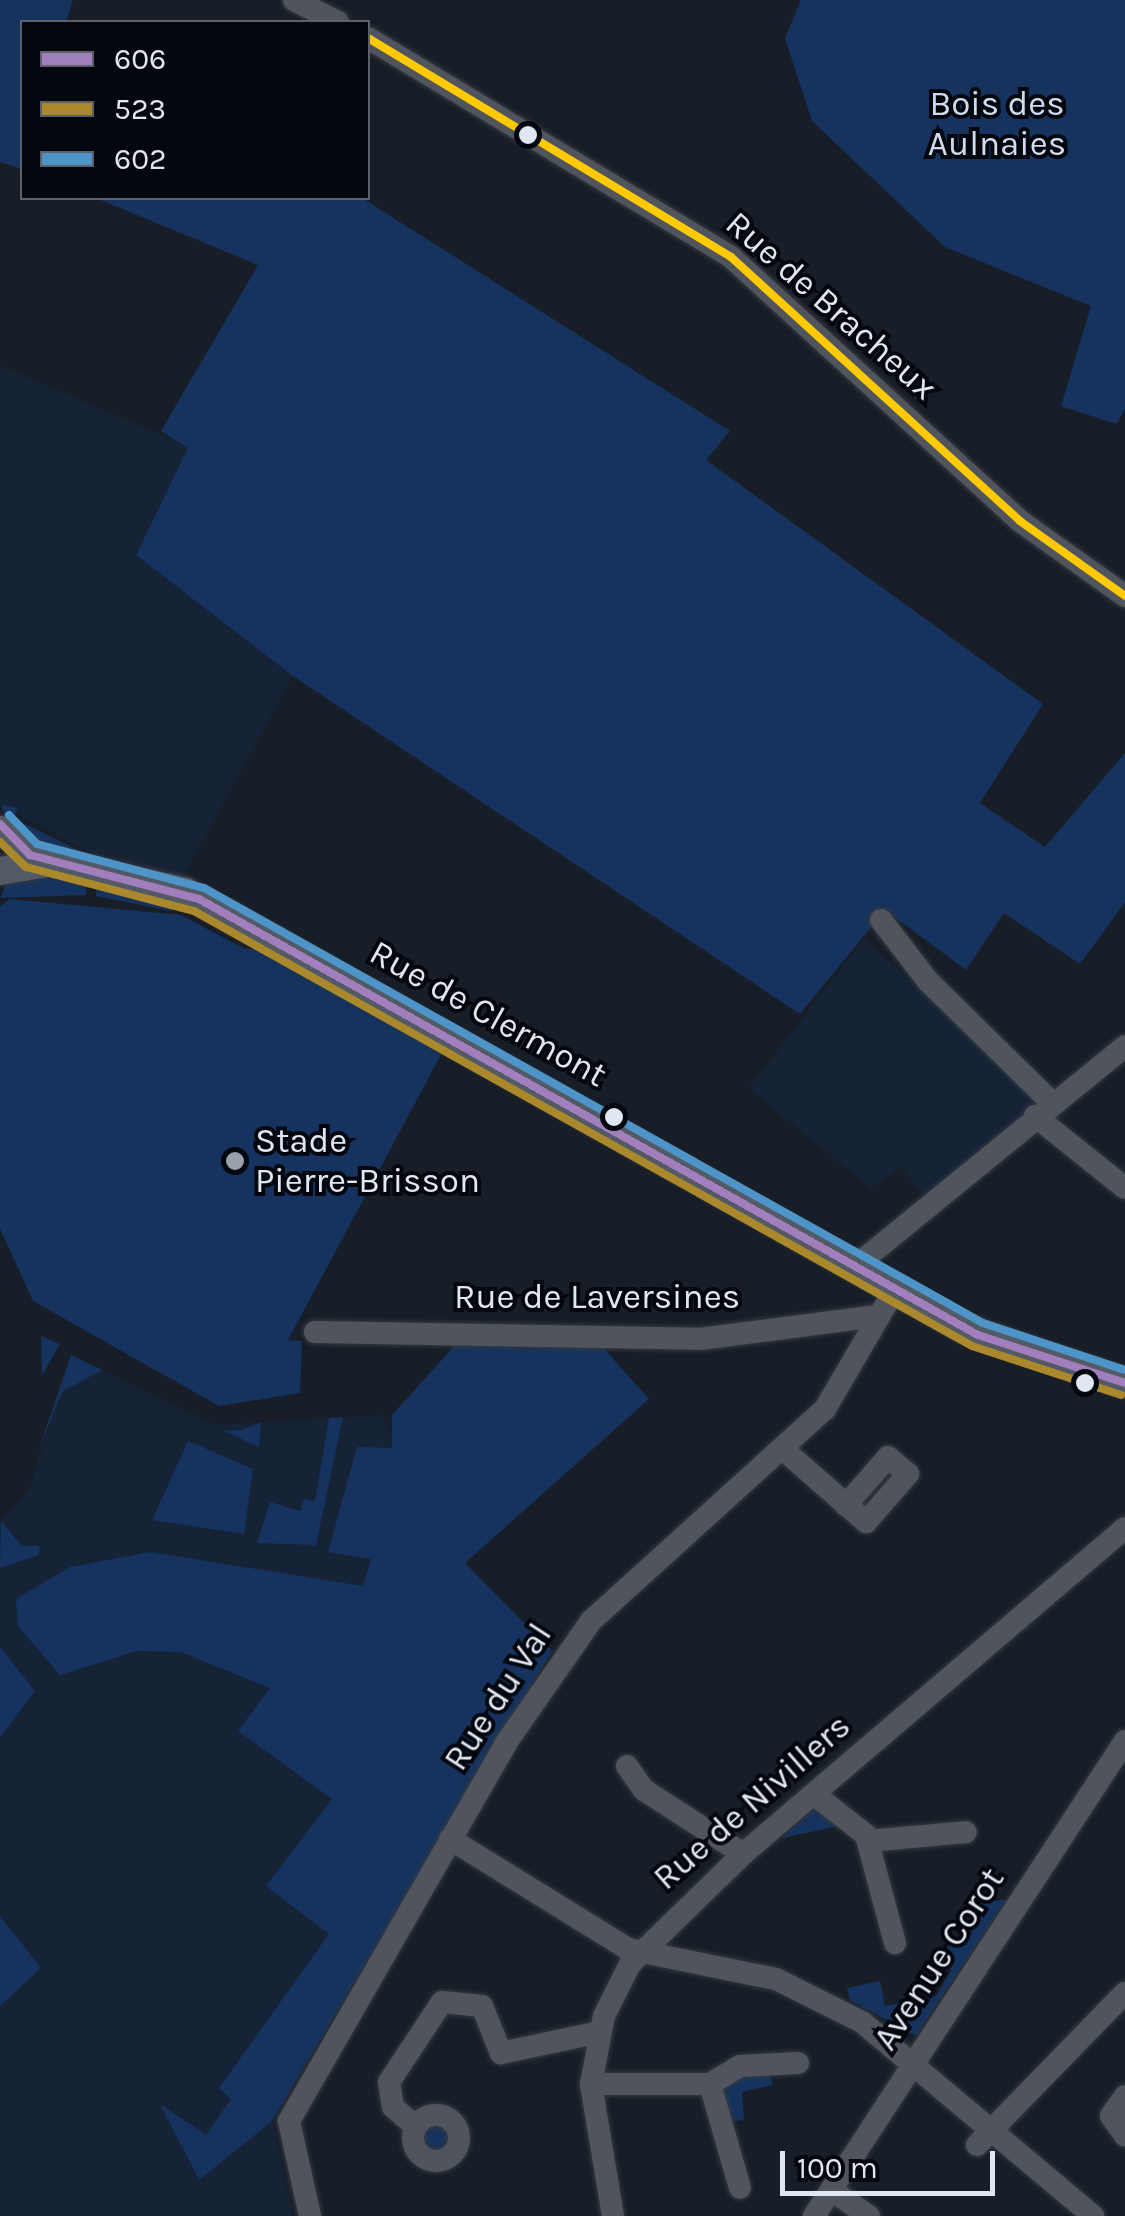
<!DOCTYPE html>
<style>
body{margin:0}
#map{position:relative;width:1125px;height:2216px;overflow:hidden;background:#181e27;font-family:Karla,sans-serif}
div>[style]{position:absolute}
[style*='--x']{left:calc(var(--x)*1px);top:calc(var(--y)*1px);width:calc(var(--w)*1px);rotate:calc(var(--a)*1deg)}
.built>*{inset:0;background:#162337}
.green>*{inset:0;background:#15335e}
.round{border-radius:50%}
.roads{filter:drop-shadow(0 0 2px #343940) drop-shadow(0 0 2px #343940)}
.minor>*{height:22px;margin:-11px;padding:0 11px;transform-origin:11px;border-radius:11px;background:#50555d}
.minor>.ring{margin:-11px;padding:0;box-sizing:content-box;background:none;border:22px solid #50555d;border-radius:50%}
.major>*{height:28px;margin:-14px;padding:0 14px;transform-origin:14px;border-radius:14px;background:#545a65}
.bus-1>*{height:8px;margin:-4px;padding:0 4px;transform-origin:4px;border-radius:4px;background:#a17fbc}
.bus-2>*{height:8px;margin:-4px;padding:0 4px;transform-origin:4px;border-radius:4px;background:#aa892c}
.bus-3>*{height:8px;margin:-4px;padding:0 4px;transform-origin:4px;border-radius:4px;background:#4d95c9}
.bus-4>*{height:8px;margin:-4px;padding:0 4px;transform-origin:4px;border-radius:4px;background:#ffc904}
.dots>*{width:28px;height:28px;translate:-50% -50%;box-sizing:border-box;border:5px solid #04070e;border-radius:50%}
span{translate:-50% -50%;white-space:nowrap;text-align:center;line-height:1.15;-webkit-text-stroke:8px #04070e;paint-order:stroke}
.park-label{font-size:35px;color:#d0dcee}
.street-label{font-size:35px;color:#dfe7f2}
.poi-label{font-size:35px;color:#dfe7f2}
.left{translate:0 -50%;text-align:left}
.legend{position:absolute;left:20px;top:20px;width:350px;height:180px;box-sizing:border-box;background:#04070e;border:2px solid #5c6169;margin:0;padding:12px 18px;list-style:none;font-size:30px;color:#dfe7f2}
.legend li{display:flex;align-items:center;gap:20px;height:50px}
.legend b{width:50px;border:2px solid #5c6169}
.scale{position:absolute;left:780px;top:2151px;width:215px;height:45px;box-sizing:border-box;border:5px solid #dfe7f2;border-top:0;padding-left:12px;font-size:30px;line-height:35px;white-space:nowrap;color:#dfe7f2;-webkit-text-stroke:8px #04070e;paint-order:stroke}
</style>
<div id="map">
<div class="built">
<div style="clip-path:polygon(0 366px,189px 447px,137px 555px,293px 676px,172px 896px,0 805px)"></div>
<div style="clip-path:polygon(864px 939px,1044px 1101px,922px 1196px,903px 1166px,871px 1188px,749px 1088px)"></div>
<div style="clip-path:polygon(71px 1355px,216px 1425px,383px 1415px,427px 1525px,552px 1651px,272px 2120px,293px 2216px,0 2216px,0 1522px,29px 1490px)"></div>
</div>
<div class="green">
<div style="clip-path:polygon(0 0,73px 0,66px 22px,22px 22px,22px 169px,0 162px)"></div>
<div style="clip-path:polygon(801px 0,1125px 0,1125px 409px,1116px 424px,1061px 406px,1091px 306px,945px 247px,812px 121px,785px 38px)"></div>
<div style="clip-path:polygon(96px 198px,362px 198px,730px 431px,706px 460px,1043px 704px,980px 803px,1045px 847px,1125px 753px,1125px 902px,1080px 964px,1004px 913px,966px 970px,885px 910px,800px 1014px,293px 676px,136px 555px,188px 448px,161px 431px,258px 265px)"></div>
<div style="clip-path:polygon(1px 805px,18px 808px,13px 818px,92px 857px,52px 854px,10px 831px)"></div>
<div style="clip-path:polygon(87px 874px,86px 895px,0 898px,10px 875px)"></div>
<div style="clip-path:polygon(97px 876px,185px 903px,171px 911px,96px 896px)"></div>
<div style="clip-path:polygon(10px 899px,181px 915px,245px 949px,265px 949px,443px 1051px,288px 1340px,302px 1341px,300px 1393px,219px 1406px,33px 1301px,0 1229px,0 906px)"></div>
<div style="clip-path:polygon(41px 1336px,60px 1344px,42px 1376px)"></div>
<div style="clip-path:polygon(459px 1341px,597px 1341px,649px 1399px,465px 1563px,552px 1651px,272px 2121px,199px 2180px,160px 2104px,206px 2135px,231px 2099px,219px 2088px,329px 1934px,266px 1886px,332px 1799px,238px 1731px,270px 1688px,181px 1652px,137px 1651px,60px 1675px,18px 1626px,16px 1599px,70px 1567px,150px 1552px,363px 1586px,371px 1559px,328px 1552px,357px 1447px,392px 1448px,392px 1415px)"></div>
<div style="clip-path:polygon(71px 1355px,102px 1370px,62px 1392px,37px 1455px)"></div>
<div style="clip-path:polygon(343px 1417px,316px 1545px,257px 1543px,270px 1502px,300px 1511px,304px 1499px,315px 1501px,329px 1418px)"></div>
<div style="clip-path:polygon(261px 1422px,259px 1447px,224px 1431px,242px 1430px)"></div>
<div style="clip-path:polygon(188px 1441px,253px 1469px,244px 1534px,152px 1520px)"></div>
<div style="clip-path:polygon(1px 1521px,22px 1546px,40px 1546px,39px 1555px,0 1568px)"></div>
<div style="clip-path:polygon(0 1647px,35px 1691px,0 1738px)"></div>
<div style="clip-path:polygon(815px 1808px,843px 1825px,782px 1838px)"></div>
<div style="clip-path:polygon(1007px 1899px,916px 2036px,850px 2000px,847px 1988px,880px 1981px,885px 2006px,936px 1996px,951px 1971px,945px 1940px,972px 1935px,968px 1905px)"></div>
<div style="clip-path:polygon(0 1916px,41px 1968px,0 2006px)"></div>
<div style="clip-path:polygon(768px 2066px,773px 2085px,742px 2092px,744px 2120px,727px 2122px,720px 2088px)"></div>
<div class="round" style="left:423px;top:2125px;width:28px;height:28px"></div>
</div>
<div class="roads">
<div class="minor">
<div style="--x:294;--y:0;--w:49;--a:26.6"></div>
<div style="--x:368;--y:38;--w:424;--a:31.1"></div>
<div style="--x:731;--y:257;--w:391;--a:42.4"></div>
<div style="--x:1020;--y:521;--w:129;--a:35.5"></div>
<div style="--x:881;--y:920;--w:77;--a:52.4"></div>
<div style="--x:928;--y:981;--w:174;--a:44.5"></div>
<div style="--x:1035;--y:1116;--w:115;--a:38.7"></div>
<div style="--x:858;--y:1264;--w:345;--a:-39.2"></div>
<div style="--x:315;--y:1332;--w:385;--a:1"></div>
<div style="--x:700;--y:1339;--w:179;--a:-7.4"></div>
<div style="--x:785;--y:1451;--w:108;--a:41.2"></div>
<div style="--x:866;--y:1522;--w:64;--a:-48.8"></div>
<div style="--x:908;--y:1474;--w:26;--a:-140"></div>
<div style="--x:888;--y:1457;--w:64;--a:131.2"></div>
<div style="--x:627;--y:1766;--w:29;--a:55"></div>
<div style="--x:644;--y:1790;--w:118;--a:32.9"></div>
<div style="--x:815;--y:1795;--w:65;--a:38.1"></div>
<div style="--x:866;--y:1835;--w:112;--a:75"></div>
<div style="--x:450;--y:1839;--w:209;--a:31.7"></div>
<div style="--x:628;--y:1949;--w:151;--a:11.5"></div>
<div style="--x:776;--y:1979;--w:96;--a:26.6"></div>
<div style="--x:862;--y:2022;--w:302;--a:40"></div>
<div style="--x:868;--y:1841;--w:98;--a:-5.2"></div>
<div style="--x:591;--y:2084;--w:119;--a:0"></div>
<div style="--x:710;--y:2084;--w:108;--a:73.9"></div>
<div style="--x:710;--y:2084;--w:35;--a:-31"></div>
<div style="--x:740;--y:2066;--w:58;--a:-3"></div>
<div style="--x:1125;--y:2096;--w:24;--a:125"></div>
<div style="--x:1111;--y:2116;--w:24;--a:54"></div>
<div class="ring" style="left:413px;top:2115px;width:24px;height:24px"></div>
<div style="--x:416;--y:2127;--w:30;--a:-139"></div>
<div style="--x:393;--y:2107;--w:25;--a:-99"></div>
<div style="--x:389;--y:2082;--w:96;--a:-56.5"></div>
<div style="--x:442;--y:2002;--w:40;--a:5.7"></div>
<div style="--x:482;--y:2006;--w:51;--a:68"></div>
<div style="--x:501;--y:2053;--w:101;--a:-12"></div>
<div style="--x:977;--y:2145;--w:212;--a:-45.8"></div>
<div style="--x:840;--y:2196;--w:35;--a:35"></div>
<div style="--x:310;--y:2216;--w:97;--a:-102.5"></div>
<div style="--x:289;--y:2121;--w:436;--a:-60.1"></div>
<div style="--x:506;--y:1743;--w:149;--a:-55.1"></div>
<div style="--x:591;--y:1621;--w:316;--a:-42.2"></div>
<div style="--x:825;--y:1409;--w:139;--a:-59.7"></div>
<div style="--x:613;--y:2216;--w:134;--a:-99.5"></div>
<div style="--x:591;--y:2084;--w:69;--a:-79.2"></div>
<div style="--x:604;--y:2016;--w:58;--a:-63.4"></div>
<div style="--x:630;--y:1964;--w:158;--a:-44.2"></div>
<div style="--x:743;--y:1854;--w:502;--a:-40.48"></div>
<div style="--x:814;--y:2216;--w:568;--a:-56.79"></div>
</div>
<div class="major">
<div style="--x:2;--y:830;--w:46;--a:37.9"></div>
<div style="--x:38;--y:858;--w:152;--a:12.9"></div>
<div style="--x:186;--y:892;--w:892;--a:29.27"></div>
<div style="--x:964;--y:1328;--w:170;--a:18.9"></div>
<div style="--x:0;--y:871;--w:48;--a:-9.7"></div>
</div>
</div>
<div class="bus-1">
<div style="--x:0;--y:824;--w:43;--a:45.9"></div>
<div style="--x:30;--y:855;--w:175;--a:14.6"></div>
<div style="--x:199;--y:899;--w:893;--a:29.24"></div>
<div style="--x:978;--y:1335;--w:155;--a:18.1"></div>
</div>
<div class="bus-2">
<div style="--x:0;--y:842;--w:36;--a:44"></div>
<div style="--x:26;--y:867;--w:174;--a:14.7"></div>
<div style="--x:194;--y:911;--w:891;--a:29.21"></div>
<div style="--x:972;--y:1346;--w:157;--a:18.2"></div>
</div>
<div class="bus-3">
<div style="--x:9;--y:815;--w:40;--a:46"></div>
<div style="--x:37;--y:844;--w:173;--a:14.8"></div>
<div style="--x:204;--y:888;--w:892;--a:29.18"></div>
<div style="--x:983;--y:1323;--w:150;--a:18.3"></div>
</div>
<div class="bus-4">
<div style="--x:368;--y:38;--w:424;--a:31.1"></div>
<div style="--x:731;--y:257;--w:391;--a:42.4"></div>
<div style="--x:1020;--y:521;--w:129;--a:35.5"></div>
</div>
<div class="dots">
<div style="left:528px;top:135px;background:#dfe7f2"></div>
<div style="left:614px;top:1117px;background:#dfe7f2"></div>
<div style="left:235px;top:1161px;background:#99a1ab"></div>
<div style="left:1085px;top:1383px;background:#dfe7f2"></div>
</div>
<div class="park-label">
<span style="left:997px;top:124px">Bois des<br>Aulnaies</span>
</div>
<div class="street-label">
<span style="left:831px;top:306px;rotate:41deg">Rue de Bracheux</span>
<span style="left:488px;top:1014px;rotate:29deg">Rue de Clermont</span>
<span style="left:597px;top:1297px">Rue de Laversines</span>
<span style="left:498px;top:1697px;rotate:-57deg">Rue du Val</span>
<span style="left:752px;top:1802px;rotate:-41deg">Rue de Nivillers</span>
<span style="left:939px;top:1959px;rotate:-57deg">Avenue Corot</span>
</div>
<div class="poi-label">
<span class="left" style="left:255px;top:1161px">Stade<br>Pierre-Brisson</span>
</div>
<ul class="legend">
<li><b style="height:12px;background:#a17fbc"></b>606</li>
<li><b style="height:12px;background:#aa892c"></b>523</li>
<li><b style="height:12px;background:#4d95c9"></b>602</li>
</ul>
<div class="scale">100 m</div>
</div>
